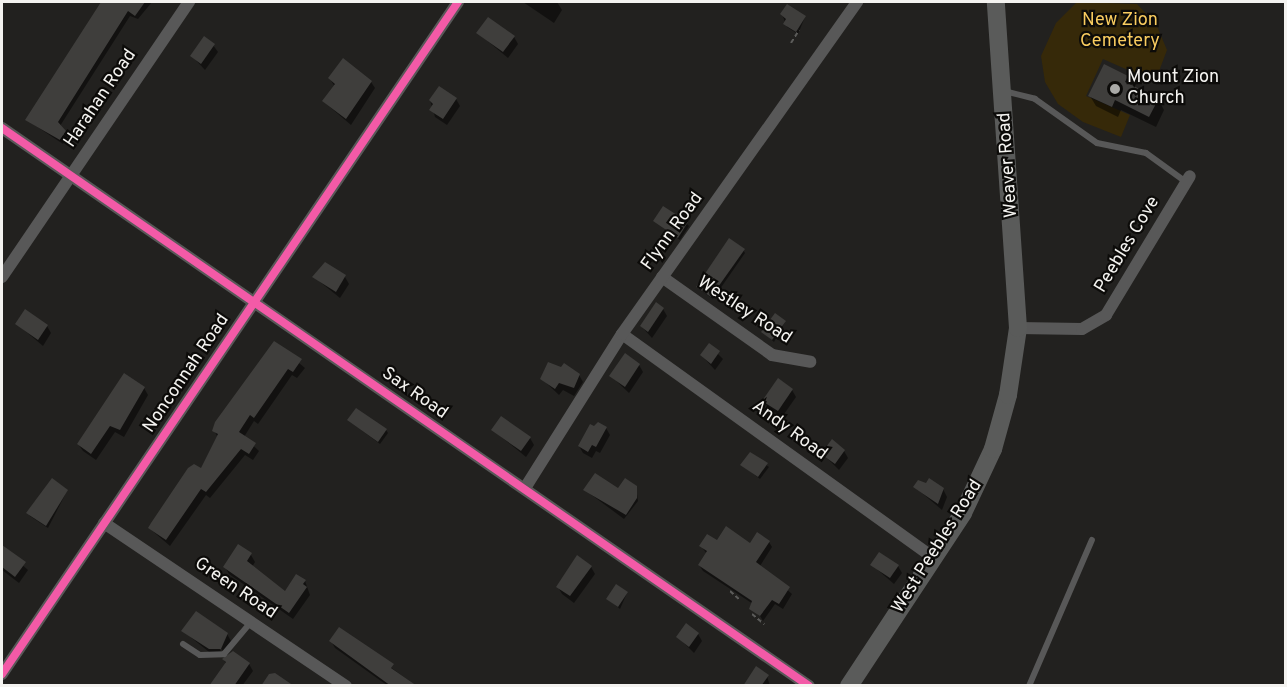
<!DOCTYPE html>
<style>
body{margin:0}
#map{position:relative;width:1287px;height:687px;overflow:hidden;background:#22211f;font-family:Overpass,sans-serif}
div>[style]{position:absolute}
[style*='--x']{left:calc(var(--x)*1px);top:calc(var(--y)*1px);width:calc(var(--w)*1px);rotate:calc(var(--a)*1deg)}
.green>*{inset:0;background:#362909}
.shadow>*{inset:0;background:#0007}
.building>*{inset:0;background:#3f3e3c}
.path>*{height:2px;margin-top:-1px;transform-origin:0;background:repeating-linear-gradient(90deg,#5c5c5a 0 4.5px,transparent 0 7.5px)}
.lane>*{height:6px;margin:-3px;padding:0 3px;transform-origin:3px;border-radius:3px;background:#585858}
.street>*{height:12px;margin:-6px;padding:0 6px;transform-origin:6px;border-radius:6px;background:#585858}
.secondary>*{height:18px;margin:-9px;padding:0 9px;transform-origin:9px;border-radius:9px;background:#5a5b5a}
.cycleway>*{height:8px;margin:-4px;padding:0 4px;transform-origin:4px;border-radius:4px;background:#f35aa7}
.dots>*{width:16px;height:16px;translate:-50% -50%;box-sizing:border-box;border:3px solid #0c0b09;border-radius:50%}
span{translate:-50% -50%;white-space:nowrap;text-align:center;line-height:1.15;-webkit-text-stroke:4.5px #0c0b09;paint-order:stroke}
.park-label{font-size:18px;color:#f9cc5f}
.poi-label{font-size:18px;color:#f4f3f0}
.left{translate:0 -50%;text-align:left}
.street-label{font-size:18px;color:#f4f3f0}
.frame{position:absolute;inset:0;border:3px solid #f4f3f0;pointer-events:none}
</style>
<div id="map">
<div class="green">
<div style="clip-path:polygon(1077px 2px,1137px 4px,1156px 24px,1167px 50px,1155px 82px,1103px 59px,1086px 96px,1130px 115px,1121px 137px,1083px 122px,1058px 104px,1045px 82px,1041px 56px,1056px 23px)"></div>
</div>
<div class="shadow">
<div style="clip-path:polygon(105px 2px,152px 2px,138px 19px,130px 16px,60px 126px,68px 136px,63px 144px,27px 120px)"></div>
<div style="clip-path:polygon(523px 2px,557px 2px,562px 10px,554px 23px)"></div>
<div style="clip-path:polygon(782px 14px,805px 17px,798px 34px,787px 27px)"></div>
<div style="clip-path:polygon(478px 33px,514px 37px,518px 44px,508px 58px)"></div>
<div style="clip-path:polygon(213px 45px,218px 52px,205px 70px,192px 56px)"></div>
<div style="clip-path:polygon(1127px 77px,1133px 87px,1158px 99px,1164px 110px,1156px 127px,1121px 110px,1118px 117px,1096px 106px,1090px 96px)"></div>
<div style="clip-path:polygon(330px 79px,371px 82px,375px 88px,351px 125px,324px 102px,335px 87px)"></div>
<div style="clip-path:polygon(456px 99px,460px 106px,447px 125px,435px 117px,430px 100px)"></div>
<div style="clip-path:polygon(655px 221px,687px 224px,689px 226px,680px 240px)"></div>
<div style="clip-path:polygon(743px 250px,745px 253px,713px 299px,700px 290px,698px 287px)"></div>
<div style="clip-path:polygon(314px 277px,345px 277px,349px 284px,340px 298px)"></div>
<div style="clip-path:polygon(663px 309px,667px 316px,652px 338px,641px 326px)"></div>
<div style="clip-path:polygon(785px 322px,774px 342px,763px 332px)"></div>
<div style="clip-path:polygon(17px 324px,47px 326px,51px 333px,43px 346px)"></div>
<div style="clip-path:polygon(275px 343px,305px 368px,297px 378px,292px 375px,258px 424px,254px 421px,244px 437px,259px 451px,253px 460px,245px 455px,210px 498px,206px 495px,170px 546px,149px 528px,201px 470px,218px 438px,214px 430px)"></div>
<div style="clip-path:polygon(709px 345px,723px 359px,715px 370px,703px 357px)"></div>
<div style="clip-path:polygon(639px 365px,643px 372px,629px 393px,611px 376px)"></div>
<div style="clip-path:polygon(579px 375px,583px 382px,574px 396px,563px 390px,559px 395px,542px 379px)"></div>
<div style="clip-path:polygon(144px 388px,148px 395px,124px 437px,115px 432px,96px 460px,83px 451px,78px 444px)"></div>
<div style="clip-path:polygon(792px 390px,796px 397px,782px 417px,768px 408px,764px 401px)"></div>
<div style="clip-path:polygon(349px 421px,386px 430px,388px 433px,380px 444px)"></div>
<div style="clip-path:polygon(606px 428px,610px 435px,600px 453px,596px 451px,592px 458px,583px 453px,579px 446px)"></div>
<div style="clip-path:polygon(493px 430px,530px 438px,534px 445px,526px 457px)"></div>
<div style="clip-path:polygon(844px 451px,848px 458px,839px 470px,823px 454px)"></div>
<div style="clip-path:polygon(750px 454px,769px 467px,760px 479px,742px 465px)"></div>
<div style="clip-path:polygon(636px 487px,638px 501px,624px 519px,585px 490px)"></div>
<div style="clip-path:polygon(915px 487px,943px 489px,947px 497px,942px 510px)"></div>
<div style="clip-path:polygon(67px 491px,48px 528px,30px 516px,28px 513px)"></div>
<div style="clip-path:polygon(717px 542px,751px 545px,769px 542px,772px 547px,760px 566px,792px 594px,783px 609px,775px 604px,763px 621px,753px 604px,703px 571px,699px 565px,707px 554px,701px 546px)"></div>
<div style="clip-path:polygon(238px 546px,251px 555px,255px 562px,252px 567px,285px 593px,305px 581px,310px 595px,293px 619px,229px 574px,225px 567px)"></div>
<div style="clip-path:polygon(2px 547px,28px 570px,19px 583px,2px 570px)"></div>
<div style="clip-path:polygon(872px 565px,898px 566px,902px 573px,894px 584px)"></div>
<div style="clip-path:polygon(591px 567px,595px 574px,574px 603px,562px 594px,558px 587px)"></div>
<div style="clip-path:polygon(627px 593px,620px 609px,608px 599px)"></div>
<div style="clip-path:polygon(339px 629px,416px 686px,388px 686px,335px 648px,331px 641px)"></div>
<div style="clip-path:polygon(183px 631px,227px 634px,231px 641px,226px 654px,216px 643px,224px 656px,214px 656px)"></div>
<div style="clip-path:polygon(698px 634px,702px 641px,694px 653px,678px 637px)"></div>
<div style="clip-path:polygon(224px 660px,249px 664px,253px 671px,242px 686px,216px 686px,226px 664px)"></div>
<div style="clip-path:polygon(767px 676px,770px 686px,745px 686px)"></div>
</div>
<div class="building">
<div style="clip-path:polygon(101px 2px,145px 2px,135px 16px,128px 11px,58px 122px,66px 131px,60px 140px,25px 120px)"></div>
<div style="clip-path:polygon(787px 4px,806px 16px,796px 32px,783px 24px,786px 19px,780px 14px)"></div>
<div style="clip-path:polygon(488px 17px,515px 36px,503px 52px,476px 33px)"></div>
<div style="clip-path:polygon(204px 36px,215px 44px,201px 64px,190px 56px)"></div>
<div style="clip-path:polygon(343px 58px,372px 81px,346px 119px,322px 101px,335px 84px,328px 78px)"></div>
<div style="clip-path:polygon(1104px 64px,1128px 76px,1125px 82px,1159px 98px,1149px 117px,1115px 100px,1112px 107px,1088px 96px)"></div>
<div style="clip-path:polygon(439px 86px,457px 98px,443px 119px,429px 110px,433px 104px,429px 100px)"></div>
<div style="clip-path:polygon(663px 206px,688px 222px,678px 238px,653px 221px)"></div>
<div style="clip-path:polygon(729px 238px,745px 249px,711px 297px,696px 287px)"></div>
<div style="clip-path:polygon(325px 262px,346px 275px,336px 292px,312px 277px)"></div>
<div style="clip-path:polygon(656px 302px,664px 308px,648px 332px,640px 326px)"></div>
<div style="clip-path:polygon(25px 309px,48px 325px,38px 340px,15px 324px)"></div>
<div style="clip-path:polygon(775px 313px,786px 321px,772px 340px,761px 332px)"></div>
<div style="clip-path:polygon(274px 341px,302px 359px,293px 372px,288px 369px,254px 418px,250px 415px,239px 432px,256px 443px,249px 454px,241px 449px,206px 492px,201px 489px,166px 540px,148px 528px,151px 523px,188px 468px,194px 464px,201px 468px,218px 434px,212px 431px,215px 422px)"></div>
<div style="clip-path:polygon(709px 343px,720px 351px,711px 364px,700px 355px)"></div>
<div style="clip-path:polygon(625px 353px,640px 364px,625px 387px,609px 376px)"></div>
<div style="clip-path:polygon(548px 362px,561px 367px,564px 363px,580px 374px,574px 388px,559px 383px,555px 389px,540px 379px)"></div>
<div style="clip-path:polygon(124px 373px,145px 387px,120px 430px,110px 426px,91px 454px,77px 444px)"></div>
<div style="clip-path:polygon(778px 378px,793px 389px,778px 411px,762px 401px)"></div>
<div style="clip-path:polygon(356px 408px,387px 429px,378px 442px,347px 420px)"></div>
<div style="clip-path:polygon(501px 416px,531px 437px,521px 451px,491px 430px)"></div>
<div style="clip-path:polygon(598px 422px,607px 427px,596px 447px,592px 445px,588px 452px,578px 446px,590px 424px,594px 426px)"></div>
<div style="clip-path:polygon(832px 439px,845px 450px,835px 464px,821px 454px)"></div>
<div style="clip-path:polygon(750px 452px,768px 463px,758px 477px,740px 465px)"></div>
<div style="clip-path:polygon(595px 473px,618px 488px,625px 478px,637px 486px,637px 498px,626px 515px,583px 490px)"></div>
<div style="clip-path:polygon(52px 478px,68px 490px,46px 526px,26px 513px)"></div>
<div style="clip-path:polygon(929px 478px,944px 488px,938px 504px,913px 487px,918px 480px,926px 483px)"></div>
<div style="clip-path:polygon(726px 526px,750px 543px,757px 532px,770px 541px,756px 562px,790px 587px,779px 604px,772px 600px,760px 616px,749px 609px,752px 601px,698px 565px,707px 551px,699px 546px,707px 534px,717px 540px)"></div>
<div style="clip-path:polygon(238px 544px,252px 553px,247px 561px,285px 591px,296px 574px,306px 580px,303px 584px,307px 587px,289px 613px,223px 567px)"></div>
<div style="clip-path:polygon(2px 545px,26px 562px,15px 577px,2px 567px)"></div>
<div style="clip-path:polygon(879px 552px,899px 565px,890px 578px,870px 565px)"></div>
<div style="clip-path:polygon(577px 555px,592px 566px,570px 596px,556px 587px)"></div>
<div style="clip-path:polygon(616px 584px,628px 592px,618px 607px,606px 599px)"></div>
<div style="clip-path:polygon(196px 611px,228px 633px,221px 649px,209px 649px,181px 631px)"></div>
<div style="clip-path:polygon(686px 623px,699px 633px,689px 647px,676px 637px)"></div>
<div style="clip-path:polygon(339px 627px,394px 664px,391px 668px,417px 686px,391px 686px,329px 641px)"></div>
<div style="clip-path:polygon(233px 651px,250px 663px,234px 686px,209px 686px,226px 662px,222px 659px)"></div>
<div style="clip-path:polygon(756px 666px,769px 675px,761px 686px,743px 686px)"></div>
<div style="clip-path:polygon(275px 673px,294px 686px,261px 686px,269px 674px)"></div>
</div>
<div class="path">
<div style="--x:791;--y:43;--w:15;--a:-58"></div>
<div style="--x:730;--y:591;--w:13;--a:42"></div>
<div style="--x:752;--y:614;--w:16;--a:40"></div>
</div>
<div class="lane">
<div style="--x:1004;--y:91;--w:32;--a:14"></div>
<div style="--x:1035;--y:99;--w:76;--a:35.4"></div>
<div style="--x:1097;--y:143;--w:50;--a:11.5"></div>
<div style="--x:1146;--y:153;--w:49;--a:35.9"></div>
<div style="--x:183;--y:644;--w:20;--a:33"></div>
<div style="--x:200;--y:655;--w:24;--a:-2"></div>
<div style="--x:224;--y:654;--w:42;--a:-49.8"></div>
<div style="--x:1029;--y:686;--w:159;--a:-66.7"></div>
</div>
<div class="street">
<div style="--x:2;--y:128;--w:981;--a:34.66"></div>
<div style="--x:2;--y:277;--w:333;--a:-55.8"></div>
<div style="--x:662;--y:277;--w:135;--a:35.3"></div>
<div style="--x:772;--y:355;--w:39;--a:10"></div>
<div style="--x:1018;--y:328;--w:64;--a:0.9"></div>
<div style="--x:1082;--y:329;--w:28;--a:-30"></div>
<div style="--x:1106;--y:315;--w:162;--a:-58.9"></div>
<div style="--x:622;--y:334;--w:385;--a:35.7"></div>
<div style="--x:525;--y:488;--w:182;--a:-57.8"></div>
<div style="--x:622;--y:334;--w:407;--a:-54.7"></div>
<div style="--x:104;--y:523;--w:292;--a:34"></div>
<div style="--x:2;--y:674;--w:812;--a:-55.84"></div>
</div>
<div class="secondary">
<div style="--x:849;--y:686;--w:207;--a:-56.6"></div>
<div style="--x:963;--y:513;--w:71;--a:-64.9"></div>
<div style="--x:993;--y:449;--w:56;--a:-74.5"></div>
<div style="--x:1008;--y:395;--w:68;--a:-81.5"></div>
<div style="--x:1018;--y:328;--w:327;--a:-93.9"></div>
</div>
<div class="cycleway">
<div style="--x:2;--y:128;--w:981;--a:34.66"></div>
<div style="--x:2;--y:674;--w:812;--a:-55.84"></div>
</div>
<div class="dots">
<div style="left:1115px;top:89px;background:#aaaaa7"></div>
</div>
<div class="park-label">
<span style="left:1120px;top:32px">New Zion<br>Cemetery</span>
</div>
<div class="poi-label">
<span class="left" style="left:1127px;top:89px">Mount Zion<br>Church</span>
</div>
<div class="street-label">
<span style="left:101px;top:99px;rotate:-56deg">Harahan Road</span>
<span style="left:1009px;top:165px;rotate:-94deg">Weaver Road</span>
<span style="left:673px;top:232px;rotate:-54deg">Flynn Road</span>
<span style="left:1128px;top:245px;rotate:-59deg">Peebles Cove</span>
<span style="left:744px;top:311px;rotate:33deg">Westley Road</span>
<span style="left:187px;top:374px;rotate:-56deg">Nonconnah Road</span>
<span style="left:414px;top:394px;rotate:35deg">Sax Road</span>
<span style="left:789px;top:431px;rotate:36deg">Andy Road</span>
<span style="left:938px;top:547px;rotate:-58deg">West Peebles Road</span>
<span style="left:235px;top:589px;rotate:34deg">Green Road</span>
</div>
<div class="frame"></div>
</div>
